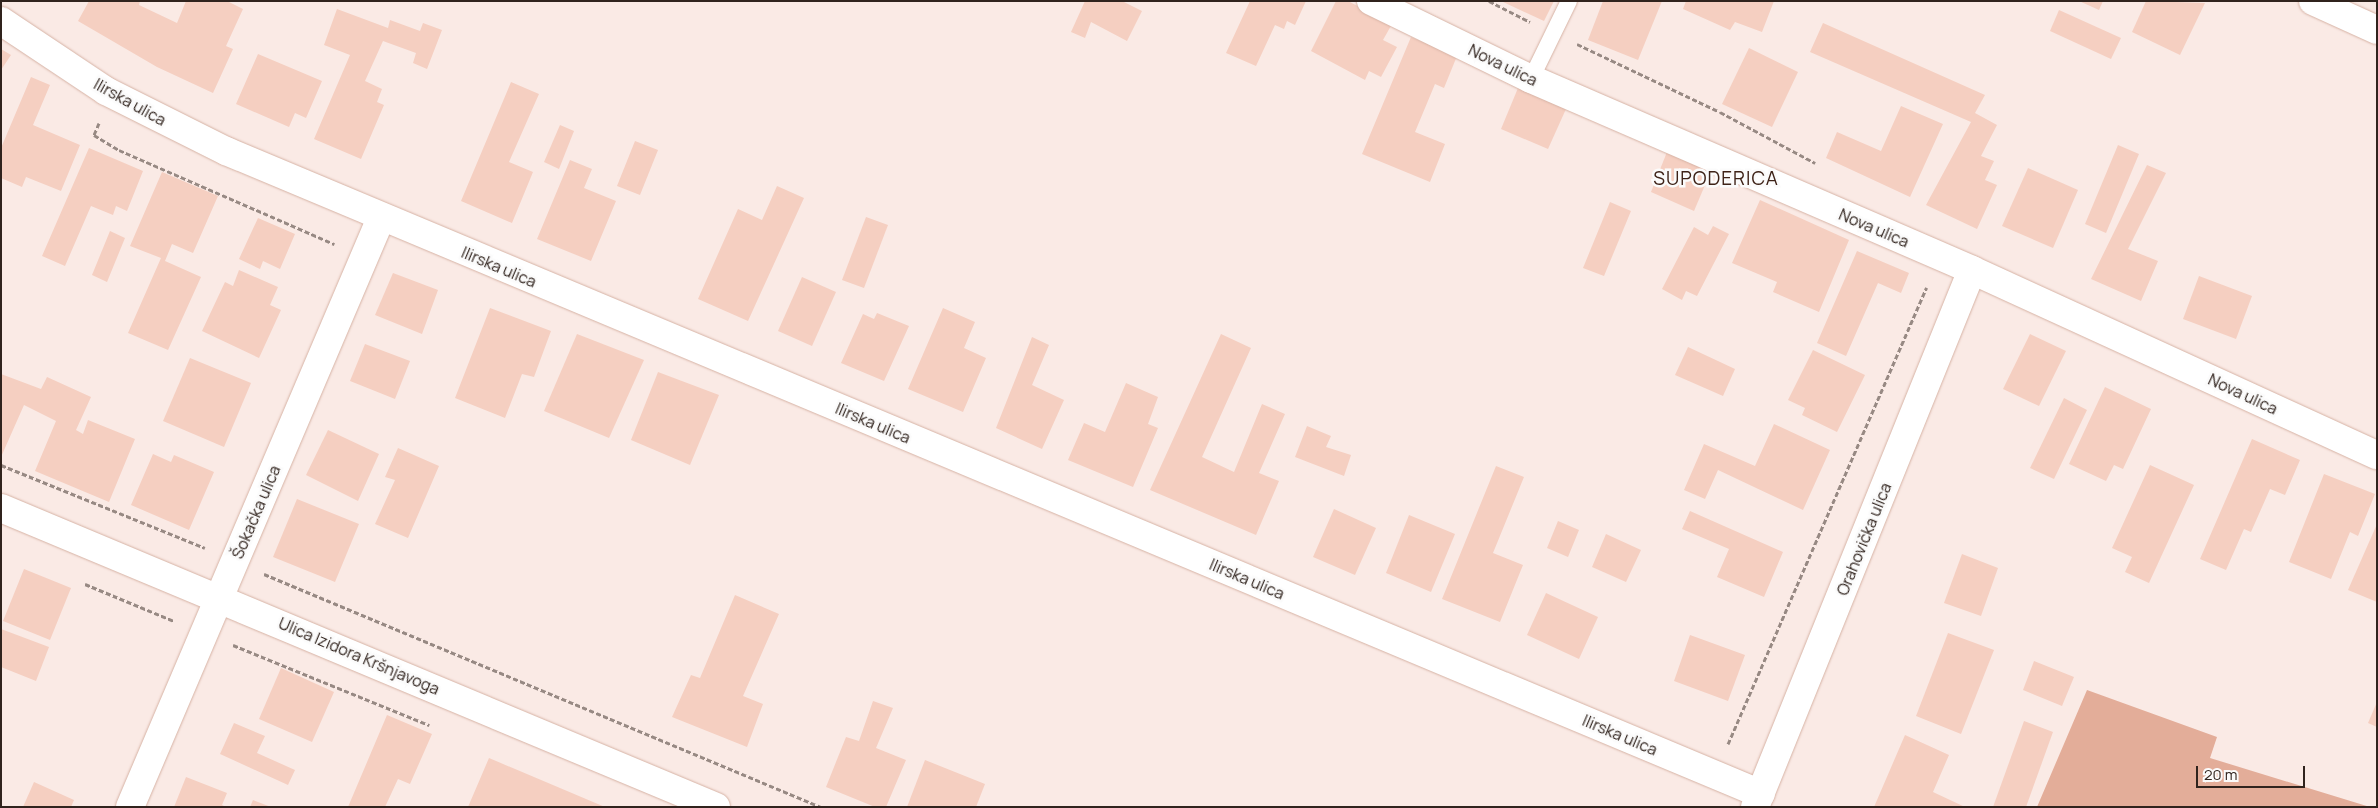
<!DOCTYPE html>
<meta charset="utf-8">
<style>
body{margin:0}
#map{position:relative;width:2378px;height:808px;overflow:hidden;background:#faeae5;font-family:Manrope,sans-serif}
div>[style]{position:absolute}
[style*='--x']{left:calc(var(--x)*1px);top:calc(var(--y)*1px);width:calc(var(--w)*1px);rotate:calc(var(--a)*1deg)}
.green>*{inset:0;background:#e3ad99}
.building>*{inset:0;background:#f5cfc1}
.path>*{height:3px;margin-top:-1.5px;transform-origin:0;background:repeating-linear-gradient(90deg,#978983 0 5px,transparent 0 7.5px)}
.roads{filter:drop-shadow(0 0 1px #d6b2a4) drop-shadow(0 0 1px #d6b2a4)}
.service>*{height:16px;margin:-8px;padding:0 8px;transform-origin:8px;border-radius:8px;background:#fff}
.minor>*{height:28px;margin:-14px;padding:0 14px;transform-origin:14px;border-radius:14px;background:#fff}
span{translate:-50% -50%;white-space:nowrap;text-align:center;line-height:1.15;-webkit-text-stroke:5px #fbfbfb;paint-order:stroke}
.street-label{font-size:16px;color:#30231d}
.quarter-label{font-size:19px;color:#3e2217;letter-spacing:1px}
.frame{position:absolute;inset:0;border:2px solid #30231d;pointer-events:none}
.scale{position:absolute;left:2196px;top:766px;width:109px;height:22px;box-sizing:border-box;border:2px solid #30231d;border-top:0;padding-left:6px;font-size:15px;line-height:18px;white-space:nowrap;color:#30231d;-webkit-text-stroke:4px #fbfbfb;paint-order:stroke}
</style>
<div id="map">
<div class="green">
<div style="clip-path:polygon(2087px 690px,2217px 737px,2210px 758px,2370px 807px,2037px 807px)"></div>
</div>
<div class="building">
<div style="clip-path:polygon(89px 1px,140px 1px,139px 5px,177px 23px,186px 1px,227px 1px,243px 9px,226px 46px,233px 49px,213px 93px,157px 67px,78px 21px)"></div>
<div style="clip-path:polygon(1085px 1px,1122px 1px,1142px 11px,1127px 41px,1091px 22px,1085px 38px,1071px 32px)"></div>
<div style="clip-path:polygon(1250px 1px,1306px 1px,1295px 25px,1287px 21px,1284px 29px,1275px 25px,1256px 66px,1226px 53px)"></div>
<div style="clip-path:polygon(1336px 1px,1348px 1px,1392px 24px,1383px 40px,1397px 47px,1381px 77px,1369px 71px,1365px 80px,1311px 51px)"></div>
<div style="clip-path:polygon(1501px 1px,1554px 1px,1544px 21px)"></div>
<div style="clip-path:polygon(1603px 1px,1662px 1px,1638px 60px,1588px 40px)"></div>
<div style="clip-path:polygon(1686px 1px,1774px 1px,1762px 32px,1735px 22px,1730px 30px,1683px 9px)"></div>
<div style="clip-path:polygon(2079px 1px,2103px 1px,2099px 10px)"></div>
<div style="clip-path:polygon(2146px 1px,2205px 3px,2180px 55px,2132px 32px)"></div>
<div style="clip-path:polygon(337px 9px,388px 28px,390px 20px,420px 31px,423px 23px,442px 30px,427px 69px,413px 63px,416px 53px,383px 41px,365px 81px,382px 89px,377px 102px,384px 105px,361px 159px,314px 139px,350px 55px,324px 45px)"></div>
<div style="clip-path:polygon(2059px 10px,2121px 38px,2111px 59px,2050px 31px)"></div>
<div style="clip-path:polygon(1823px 23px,1985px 95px,1975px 113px,1997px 125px,1981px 156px,1994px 161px,1985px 180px,1997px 185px,1977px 229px,1926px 205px,1971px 122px,1810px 52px)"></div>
<div style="clip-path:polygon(1411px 37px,1457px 56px,1444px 88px,1435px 84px,1415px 132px,1445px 144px,1430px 182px,1362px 154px)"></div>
<div style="clip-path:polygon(1749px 48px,1798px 72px,1772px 127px,1722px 104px)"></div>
<div style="clip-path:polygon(1px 49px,11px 55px,1px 70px)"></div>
<div style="clip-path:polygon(258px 54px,322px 81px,306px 118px,295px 113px,289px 127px,236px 104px)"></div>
<div style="clip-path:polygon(31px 77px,50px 85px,33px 125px,80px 145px,61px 191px,26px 177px,22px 187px,1px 178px,1px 148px)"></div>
<div style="clip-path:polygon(511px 82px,539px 94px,509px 162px,533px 172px,512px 223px,461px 201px)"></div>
<div style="clip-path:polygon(1518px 88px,1566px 109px,1548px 149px,1501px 129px)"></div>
<div style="clip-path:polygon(1901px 106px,1943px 124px,1910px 197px,1826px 158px,1837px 132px,1881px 151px)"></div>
<div style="clip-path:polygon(560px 125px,574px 131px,559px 169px,544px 162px)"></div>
<div style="clip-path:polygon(635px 141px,658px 150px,640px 195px,617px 186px)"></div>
<div style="clip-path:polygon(2118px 145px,2139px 154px,2106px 233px,2085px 224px)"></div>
<div style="clip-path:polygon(89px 148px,143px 171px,127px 211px,116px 206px,113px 215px,91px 206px,65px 266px,42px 256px)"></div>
<div style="clip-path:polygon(1667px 152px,1711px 171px,1694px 211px,1651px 192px)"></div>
<div style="clip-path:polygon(570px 160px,592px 169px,584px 188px,616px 201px,591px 261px,537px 239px)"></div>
<div style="clip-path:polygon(2147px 165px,2166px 173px,2128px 249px,2158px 261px,2141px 301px,2091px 279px)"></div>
<div style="clip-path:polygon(2028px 168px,2078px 190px,2053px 248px,2002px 226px)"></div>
<div style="clip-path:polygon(162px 172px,218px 196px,193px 253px,172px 244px,165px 261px,201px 277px,168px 350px,128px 333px,161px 258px,130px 246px)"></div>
<div style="clip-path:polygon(777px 186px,804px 198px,748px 321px,698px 299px,738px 209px,762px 220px)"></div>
<div style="clip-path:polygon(1760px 200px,1849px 240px,1819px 312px,1773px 292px,1777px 282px,1732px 263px)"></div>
<div style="clip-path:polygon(1610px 202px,1631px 211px,1604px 276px,1583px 268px)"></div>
<div style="clip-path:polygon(866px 217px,888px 225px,864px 288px,842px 280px)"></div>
<div style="clip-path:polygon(258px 218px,295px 234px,280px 269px,263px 261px,260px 269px,239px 259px)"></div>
<div style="clip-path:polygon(1713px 226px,1729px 234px,1697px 296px,1686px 291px,1682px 300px,1662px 289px,1694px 227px,1708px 235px)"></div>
<div style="clip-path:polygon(110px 231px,125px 238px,107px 282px,92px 275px)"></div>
<div style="clip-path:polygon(1857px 251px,1909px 273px,1901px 293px,1878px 283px,1846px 356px,1817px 343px)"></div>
<div style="clip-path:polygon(239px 270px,278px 287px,270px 305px,281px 310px,259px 358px,202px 331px,225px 282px,233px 286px)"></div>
<div style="clip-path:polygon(393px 273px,438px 290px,422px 334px,375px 315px)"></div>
<div style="clip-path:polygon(2199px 276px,2252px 296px,2236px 339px,2183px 319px)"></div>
<div style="clip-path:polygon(802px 277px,836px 292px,812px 346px,778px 331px)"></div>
<div style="clip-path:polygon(490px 308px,551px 331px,534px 377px,522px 374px,505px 418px,455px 398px)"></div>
<div style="clip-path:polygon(943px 308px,975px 322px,964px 348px,986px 358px,963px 412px,908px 389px)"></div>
<div style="clip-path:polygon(877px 313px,909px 326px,884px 381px,841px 363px,863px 314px,874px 319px)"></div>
<div style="clip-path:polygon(577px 334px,644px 360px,609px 438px,544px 411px)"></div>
<div style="clip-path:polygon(1221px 334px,1251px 348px,1202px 457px,1234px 472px,1262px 404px,1285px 414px,1259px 473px,1279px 481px,1256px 535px,1150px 490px)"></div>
<div style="clip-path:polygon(2030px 334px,2066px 351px,2039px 406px,2003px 389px)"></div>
<div style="clip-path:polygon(1032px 337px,1049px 345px,1032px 385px,1064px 400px,1042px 449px,996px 428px)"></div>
<div style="clip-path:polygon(365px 344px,410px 361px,395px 399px,350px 381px)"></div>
<div style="clip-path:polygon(1688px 347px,1735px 369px,1723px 396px,1675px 375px)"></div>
<div style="clip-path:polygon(1813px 350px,1865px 375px,1837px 432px,1802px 415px,1805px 408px,1788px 400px)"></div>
<div style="clip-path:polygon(190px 358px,251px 383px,224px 447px,163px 421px)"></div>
<div style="clip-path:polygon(658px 372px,719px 395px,690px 465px,631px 440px)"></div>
<div style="clip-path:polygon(1px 374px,41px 389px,47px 377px,91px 397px,76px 430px,83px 434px,88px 420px,135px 439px,109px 502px,35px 471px,56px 421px,24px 405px,1px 457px)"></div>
<div style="clip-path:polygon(1126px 383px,1158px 397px,1148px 424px,1158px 428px,1133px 487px,1068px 460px,1084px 423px,1105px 432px)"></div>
<div style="clip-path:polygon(2105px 387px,2151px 409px,2123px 469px,2114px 465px,2106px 481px,2069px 464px)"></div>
<div style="clip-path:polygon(2064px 398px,2087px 410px,2054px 479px,2030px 468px)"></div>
<div style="clip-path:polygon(1774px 424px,1830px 450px,1803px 510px,1718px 470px,1705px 499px,1684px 490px,1704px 444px,1755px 466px)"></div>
<div style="clip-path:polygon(1307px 426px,1331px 436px,1326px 447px,1351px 455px,1344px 476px,1295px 457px)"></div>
<div style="clip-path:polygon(328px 430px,379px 454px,358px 501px,306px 475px)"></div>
<div style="clip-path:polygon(2252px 439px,2300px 460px,2285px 495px,2270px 489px,2251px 532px,2244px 529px,2226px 570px,2200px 559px)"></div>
<div style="clip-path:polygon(398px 448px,439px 466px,408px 538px,375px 524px,395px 480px,385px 477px)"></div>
<div style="clip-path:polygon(153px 454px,171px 462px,174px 455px,214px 472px,189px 530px,131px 505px)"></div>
<div style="clip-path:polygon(2150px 465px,2194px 485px,2149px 583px,2125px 572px,2132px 557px,2112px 548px)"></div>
<div style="clip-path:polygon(1496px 466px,1524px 477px,1493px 553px,1523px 565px,1500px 622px,1442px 599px)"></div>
<div style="clip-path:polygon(2324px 474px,2375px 494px,2358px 536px,2350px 532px,2331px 579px,2289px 562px)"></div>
<div style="clip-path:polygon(297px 499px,359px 524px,335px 582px,273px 557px)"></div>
<div style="clip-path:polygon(1334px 509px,1376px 528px,1355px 575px,1313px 557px)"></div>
<div style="clip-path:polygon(1690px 511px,1783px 552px,1764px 597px,1717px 577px,1729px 549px,1682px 529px)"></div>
<div style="clip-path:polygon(1409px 515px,1455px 534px,1431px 592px,1386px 573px)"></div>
<div style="clip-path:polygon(1558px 521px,1579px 530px,1568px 557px,1547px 548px)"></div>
<div style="clip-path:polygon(2377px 524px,2377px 602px,2348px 590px)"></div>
<div style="clip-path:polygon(1606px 534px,1641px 550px,1626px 582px,1592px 567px)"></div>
<div style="clip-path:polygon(1962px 554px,1998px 568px,1981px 616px,1944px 603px)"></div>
<div style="clip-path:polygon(24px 569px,71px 588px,50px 640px,3px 621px)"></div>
<div style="clip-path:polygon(1546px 593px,1598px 617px,1579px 659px,1527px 635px)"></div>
<div style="clip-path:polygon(735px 595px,779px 614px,743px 696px,763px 704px,747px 747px,672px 717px,691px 675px,700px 678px)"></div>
<div style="clip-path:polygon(1px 629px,49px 647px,36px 681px,1px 667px)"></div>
<div style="clip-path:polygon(1948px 633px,1994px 650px,1961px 734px,1916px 716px)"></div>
<div style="clip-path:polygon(1690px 635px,1745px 655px,1728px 701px,1674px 681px)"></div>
<div style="clip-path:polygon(2034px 661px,2074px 677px,2062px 706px,2023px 690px)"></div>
<div style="clip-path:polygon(281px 668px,334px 692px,312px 742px,259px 719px)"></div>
<div style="clip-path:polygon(873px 701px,893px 708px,876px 748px,906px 760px,886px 807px,875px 807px,826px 787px,846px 737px,859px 741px)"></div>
<div style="clip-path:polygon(2377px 702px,2377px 727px,2368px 723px)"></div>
<div style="clip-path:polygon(387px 715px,432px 734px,410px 784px,398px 779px,385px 807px,348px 807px)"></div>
<div style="clip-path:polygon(2024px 721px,2053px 732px,2026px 807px,1993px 807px)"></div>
<div style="clip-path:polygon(234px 723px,265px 736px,257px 753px,295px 770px,288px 785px,220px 754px)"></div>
<div style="clip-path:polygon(1905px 735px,1949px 755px,1933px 792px,1965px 807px,1874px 807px)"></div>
<div style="clip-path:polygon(489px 758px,586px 799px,605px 807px,468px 807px)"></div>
<div style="clip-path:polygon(925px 760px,985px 784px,976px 807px,907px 807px)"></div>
<div style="clip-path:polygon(186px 777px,227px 793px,222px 805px,226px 807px,174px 807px)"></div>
<div style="clip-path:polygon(34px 782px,74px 800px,71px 807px,23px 807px)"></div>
<div style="clip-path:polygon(253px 800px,271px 807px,250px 807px)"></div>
</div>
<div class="path">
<div style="--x:1489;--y:1;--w:46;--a:27.1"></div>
<div style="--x:1577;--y:44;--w:158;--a:25.4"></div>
<div style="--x:1720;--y:112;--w:108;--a:28.2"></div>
<div style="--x:99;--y:123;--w:13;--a:113"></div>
<div style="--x:94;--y:135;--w:29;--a:31"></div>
<div style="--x:119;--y:150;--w:235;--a:23.6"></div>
<div style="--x:1;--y:465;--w:220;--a:22.1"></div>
<div style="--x:264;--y:574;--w:604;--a:22.7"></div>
<div style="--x:85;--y:584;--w:96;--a:22.6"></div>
<div style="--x:233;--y:645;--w:212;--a:22.2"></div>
<div style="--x:1728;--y:744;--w:498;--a:-66.5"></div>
</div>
<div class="roads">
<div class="service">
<div style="--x:1531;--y:79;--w:87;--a:-64"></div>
</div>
<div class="minor">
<div style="--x:1371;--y:1;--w:178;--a:26"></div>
<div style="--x:1531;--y:79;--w:481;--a:23.4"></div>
<div style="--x:1972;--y:270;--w:445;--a:24.6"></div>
<div style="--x:2313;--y:1;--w:70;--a:24.4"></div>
<div style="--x:1;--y:21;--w:126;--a:33.7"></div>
<div style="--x:106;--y:91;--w:134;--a:26.6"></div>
<div style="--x:226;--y:151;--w:1664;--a:22.73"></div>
<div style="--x:1;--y:508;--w:775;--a:22.69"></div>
<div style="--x:130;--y:807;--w:640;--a:-66.92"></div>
<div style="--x:1755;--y:807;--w:579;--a:-68"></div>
</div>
</div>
<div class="street-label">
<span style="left:1503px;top:65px;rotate:26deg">Nova ulica</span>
<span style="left:130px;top:102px;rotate:29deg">Ilirska ulica</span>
<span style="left:1874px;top:228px;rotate:23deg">Nova ulica</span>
<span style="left:499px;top:267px;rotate:23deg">Ilirska ulica</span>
<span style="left:2243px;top:394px;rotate:25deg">Nova ulica</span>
<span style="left:873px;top:423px;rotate:23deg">Ilirska ulica</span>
<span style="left:256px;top:512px;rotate:-67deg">Šokačka ulica</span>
<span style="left:1864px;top:539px;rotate:-68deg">Orahovička ulica</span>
<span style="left:1247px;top:579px;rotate:23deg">Ilirska ulica</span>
<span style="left:359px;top:656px;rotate:23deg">Ulica Izidora Kršnjavoga</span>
<span style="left:1620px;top:735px;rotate:23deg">Ilirska ulica</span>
</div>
<div class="quarter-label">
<span style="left:1716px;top:179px">SUPODERICA</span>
</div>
<div class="frame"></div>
<div class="scale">20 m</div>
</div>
